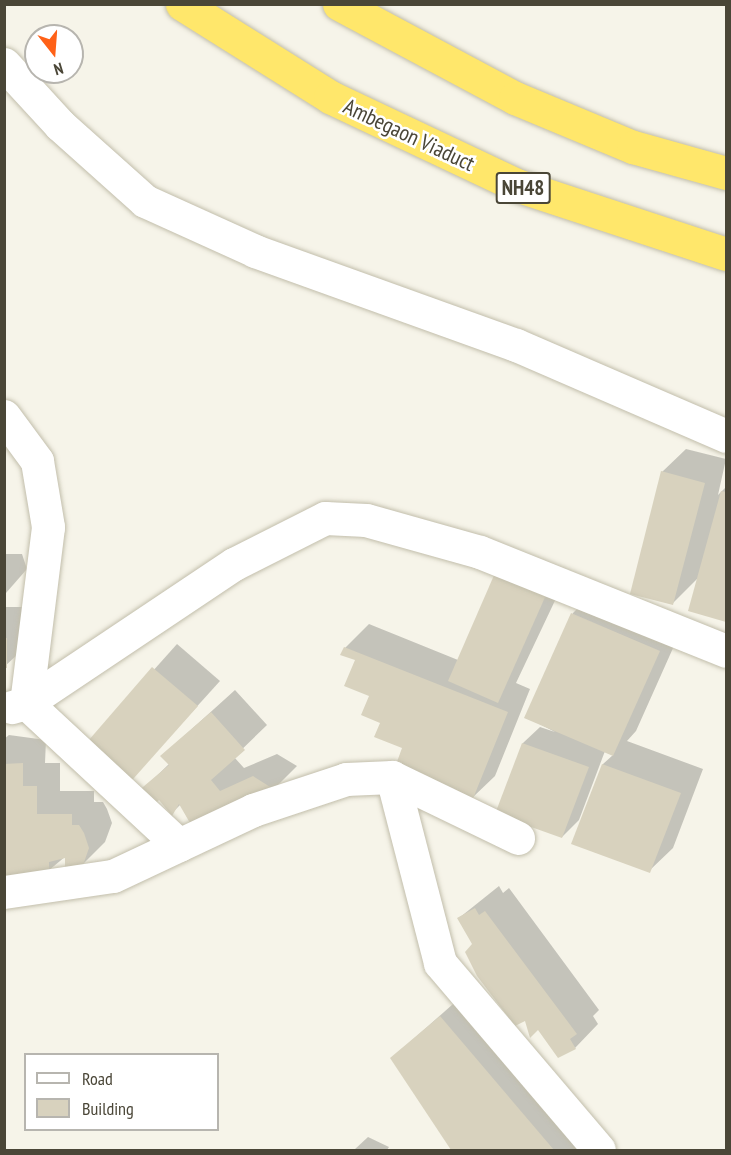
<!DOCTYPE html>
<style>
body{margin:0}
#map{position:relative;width:731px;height:1155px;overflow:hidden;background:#f6f4e9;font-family:"PT Sans Narrow",sans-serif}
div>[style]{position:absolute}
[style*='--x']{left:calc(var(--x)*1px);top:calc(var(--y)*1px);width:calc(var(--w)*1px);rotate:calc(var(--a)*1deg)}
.shadow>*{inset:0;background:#0003}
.building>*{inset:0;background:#d8d2be}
.roads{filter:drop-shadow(0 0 2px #c2beab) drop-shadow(0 0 2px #c2beab)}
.street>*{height:33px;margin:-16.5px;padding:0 16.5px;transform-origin:16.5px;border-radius:16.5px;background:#fff}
.highway>*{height:33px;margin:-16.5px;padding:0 16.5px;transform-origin:16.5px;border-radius:16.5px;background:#ffe76b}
span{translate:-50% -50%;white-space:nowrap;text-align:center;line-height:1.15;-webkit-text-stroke:5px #fff;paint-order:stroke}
.shield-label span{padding:2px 4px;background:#fff;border:2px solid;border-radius:4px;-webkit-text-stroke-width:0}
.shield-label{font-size:21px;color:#4a4637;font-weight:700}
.street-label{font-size:22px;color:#4a4637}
.frame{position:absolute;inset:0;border:6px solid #4a4637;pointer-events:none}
.legend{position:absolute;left:24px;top:1053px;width:195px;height:78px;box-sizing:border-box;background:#fff;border:2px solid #b7b5af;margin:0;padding:8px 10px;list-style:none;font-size:18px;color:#4a4637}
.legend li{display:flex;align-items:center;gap:12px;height:30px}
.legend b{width:30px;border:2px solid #b7b5af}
.north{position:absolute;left:24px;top:24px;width:60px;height:60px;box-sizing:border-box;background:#fff;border:2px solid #b7b5af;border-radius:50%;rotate:163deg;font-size:16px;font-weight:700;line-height:24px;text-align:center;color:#4a4637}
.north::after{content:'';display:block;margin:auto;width:21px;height:27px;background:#ff6117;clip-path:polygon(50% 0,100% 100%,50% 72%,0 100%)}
</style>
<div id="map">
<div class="shadow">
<div style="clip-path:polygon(686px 449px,726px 459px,718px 495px,726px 487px,726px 620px,690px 610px,699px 577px,673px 603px,662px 472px)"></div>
<div style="clip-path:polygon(4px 554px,22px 554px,27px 569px,6px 593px,6px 607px,23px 607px,30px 643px,4px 667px)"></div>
<div style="clip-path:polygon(569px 571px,516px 683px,530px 689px,495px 776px,471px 799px,404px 748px,382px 722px,357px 659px,345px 648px,369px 624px,458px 660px)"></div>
<div style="clip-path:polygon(596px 590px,682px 628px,636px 731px,627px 741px,703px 769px,673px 848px,649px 871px,573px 843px,603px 764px,613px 755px,605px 751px,579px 820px,562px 837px,497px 813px,523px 743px,540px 727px,555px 732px,526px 717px,573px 613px)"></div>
<div style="clip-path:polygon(177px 644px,220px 681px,126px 785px,84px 748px)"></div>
<div style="clip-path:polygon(235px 690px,267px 725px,234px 757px,244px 768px,277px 754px,297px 766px,274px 789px,181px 804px,172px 813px,159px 798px,139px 793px,169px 764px,162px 756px)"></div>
<div style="clip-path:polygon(9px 735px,46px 740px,45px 763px,60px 763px,60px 791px,94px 791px,94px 802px,103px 802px,107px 809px,112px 823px,105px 842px,81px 866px,66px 856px,48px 871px,4px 874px,4px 739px)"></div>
<div style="clip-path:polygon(499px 886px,503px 893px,509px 888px,599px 1010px,593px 1016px,598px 1024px,575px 1048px,526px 1019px,459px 918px)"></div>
<div style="clip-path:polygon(470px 989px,607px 1150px,453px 1150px,392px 1058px)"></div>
<div style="clip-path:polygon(368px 1137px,389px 1147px,387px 1150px,354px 1150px)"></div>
</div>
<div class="building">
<div style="clip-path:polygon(661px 471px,705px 483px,673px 605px,630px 594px)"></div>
<div style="clip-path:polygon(721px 491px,726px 492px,726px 622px,688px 611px)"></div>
<div style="clip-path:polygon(495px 573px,546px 595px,498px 703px,448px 681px)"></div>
<div style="clip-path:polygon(571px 613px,660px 651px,613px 756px,524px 718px)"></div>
<div style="clip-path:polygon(4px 638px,7px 638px,7px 668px,4px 668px)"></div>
<div style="clip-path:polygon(344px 647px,508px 712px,472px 801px,394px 770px,402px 748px,374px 737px,380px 723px,361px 715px,369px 696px,344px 686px,355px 660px,340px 655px)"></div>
<div style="clip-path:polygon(152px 667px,198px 706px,126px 787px,82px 748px)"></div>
<div style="clip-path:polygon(211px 712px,245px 750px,211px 780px,220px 791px,253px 776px,275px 790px,190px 823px,179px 804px,172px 816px,159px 800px,151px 808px,137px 792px,169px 765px,160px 756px)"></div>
<div style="clip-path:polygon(522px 743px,589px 767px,562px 838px,495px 814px)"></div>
<div style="clip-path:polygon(23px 763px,23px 786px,37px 786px,37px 814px,72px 814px,72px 825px,79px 825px,84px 833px,89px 848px,82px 868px,65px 867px,65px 858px,49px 862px,49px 873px,4px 877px,4px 764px)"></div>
<div style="clip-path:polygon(602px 764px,681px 793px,650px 873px,571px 844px)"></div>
<div style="clip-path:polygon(475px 908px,479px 915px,485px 911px,577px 1034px,570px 1039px,576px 1049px,558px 1058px,538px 1030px,530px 1038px,525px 1021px,515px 1026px,477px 976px,465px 952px,472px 944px,457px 918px)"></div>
<div style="clip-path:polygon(440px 1016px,554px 1150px,451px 1150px,390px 1058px)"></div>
</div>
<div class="roads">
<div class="street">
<div style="--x:4;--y:64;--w:83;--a:47.4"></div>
<div style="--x:60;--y:125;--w:114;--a:41.8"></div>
<div style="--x:145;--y:201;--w:121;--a:24.4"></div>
<div style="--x:255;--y:251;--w:277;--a:19.8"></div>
<div style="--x:516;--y:345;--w:229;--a:23.4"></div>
<div style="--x:4;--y:416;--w:56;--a:53.7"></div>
<div style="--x:37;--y:461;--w:67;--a:80.5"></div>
<div style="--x:48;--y:527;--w:177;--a:97.1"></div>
<div style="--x:26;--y:703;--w:15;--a:164"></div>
<div style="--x:392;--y:777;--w:192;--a:75.5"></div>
<div style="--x:440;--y:963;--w:245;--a:49.6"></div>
<div style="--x:179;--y:845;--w:209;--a:-137.1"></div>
<div style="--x:26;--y:703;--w:250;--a:-33.8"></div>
<div style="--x:234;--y:564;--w:102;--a:-26.8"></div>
<div style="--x:325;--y:518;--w:41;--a:2.8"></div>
<div style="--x:366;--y:520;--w:118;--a:15.7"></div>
<div style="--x:480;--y:552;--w:265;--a:21.9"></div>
<div style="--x:4;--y:892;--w:110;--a:-8.4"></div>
<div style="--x:113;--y:876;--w:155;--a:-25.2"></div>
<div style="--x:253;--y:810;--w:98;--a:-18.4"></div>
<div style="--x:346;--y:779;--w:46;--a:-2.5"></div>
<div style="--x:392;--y:777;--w:140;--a:25.8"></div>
</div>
<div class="highway">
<div style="--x:182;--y:4;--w:175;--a:32.1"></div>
<div style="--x:330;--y:97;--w:206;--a:25.3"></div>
<div style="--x:516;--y:185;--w:221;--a:18.2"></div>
<div style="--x:339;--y:4;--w:200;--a:28.1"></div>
<div style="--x:515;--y:98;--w:128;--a:22.6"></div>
<div style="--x:633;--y:147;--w:97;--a:15.6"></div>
</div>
</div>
<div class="shield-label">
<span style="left:523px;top:188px">NH48</span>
</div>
<div class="street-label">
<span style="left:409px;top:135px;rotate:25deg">Ambegaon Viaduct</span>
</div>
<div class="frame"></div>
<ul class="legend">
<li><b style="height:8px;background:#fff"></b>Road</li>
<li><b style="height:16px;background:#d8d2be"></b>Building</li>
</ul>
<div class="north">N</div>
</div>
